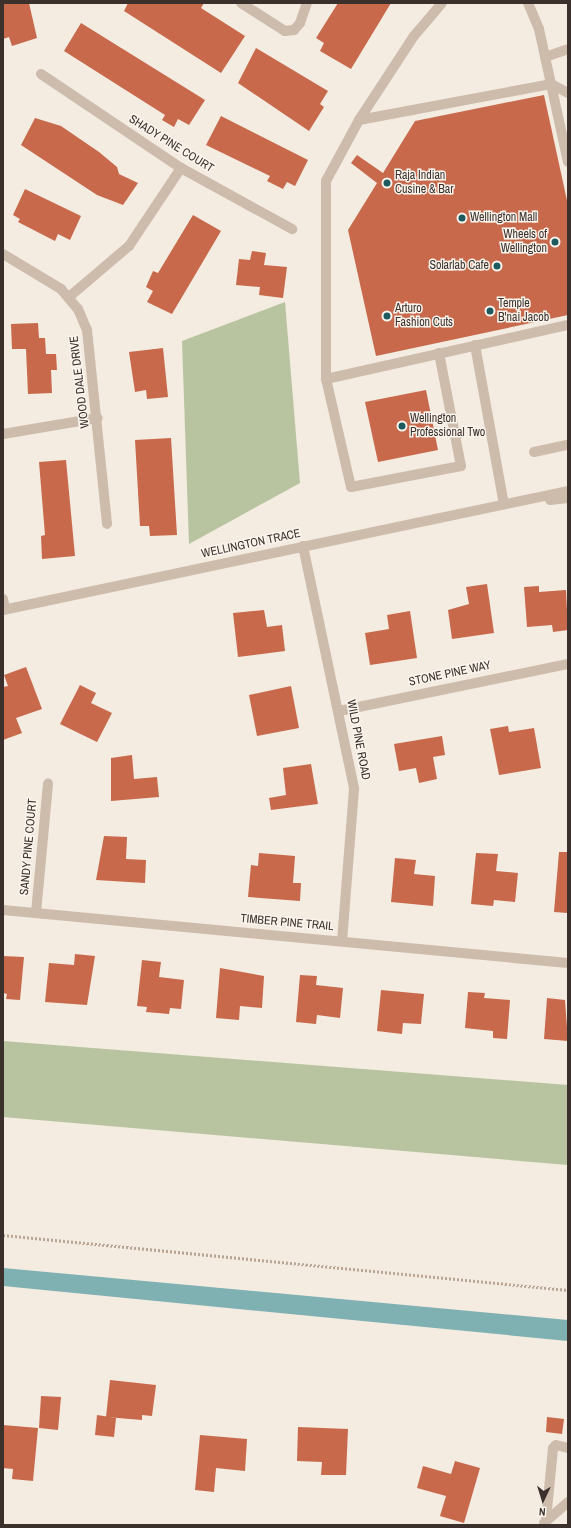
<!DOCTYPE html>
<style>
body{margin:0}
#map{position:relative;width:571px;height:1528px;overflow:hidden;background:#f4ebe1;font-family:"Archivo Narrow",sans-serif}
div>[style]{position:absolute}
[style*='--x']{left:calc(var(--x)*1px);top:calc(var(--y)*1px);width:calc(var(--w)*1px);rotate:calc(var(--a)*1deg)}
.green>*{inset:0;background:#b8c4a0}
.water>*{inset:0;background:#7fb0b2}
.building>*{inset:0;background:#c8694b}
.path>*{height:2.5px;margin-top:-1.25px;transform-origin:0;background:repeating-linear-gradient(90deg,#b9a596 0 2px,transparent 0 4px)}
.minor>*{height:10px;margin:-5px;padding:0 5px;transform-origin:5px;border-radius:5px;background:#cdbbac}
.dots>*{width:11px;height:11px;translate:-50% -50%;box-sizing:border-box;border:2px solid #fbf5ee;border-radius:50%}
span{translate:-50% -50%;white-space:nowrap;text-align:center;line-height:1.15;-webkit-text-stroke:3px #fbf5ee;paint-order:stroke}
.street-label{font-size:12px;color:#3b302b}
.poi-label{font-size:12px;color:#3b302b}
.left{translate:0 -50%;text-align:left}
.right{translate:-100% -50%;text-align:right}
.frame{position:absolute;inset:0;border:4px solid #3b302b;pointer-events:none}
.north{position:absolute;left:523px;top:1480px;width:40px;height:40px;-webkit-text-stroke:3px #fbf5ee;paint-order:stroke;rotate:184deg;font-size:11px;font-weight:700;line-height:16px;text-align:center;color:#3b302b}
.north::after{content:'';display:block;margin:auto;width:14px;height:18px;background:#3b302b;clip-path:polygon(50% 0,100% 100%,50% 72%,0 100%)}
</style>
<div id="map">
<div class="green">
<div style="clip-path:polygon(285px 302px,300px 483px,189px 544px,182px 341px)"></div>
<div style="clip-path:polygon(3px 1041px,568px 1085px,568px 1165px,3px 1117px)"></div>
</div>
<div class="water">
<div style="clip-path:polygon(3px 1268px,568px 1320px,568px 1341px,3px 1286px)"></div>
</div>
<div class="building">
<div style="clip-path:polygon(3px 3px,29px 3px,37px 38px,12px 46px,9px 37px,3px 39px)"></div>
<div style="clip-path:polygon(128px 3px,204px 3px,201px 8px,245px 36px,221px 73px,124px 11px)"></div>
<div style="clip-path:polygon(338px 3px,391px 3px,351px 69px,320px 51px,324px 43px,316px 38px)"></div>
<div style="clip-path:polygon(81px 23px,205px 100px,189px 125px,178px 119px,174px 127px,162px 120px,165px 115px,64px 51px)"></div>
<div style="clip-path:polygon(256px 48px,328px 91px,320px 104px,324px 107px,309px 131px,238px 83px)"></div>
<div style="clip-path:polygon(544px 95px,568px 205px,568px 315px,376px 356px,348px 230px,377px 183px,351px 163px,357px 155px,383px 173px,415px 121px)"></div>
<div style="clip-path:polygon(221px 116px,308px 160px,295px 186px,287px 182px,283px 189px,267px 181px,270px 176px,206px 145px)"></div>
<div style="clip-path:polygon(35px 118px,61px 126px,99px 152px,117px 167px,119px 174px,138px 183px,123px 205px,97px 195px,21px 145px)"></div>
<div style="clip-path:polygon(25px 189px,81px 216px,70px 240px,58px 234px,55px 241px,18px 222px,20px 219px,13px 215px)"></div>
<div style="clip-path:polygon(193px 215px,221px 231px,172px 314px,147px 302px,153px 291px,146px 287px,153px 271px,158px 273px)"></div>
<div style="clip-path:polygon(252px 251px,266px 253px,264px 265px,287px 267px,283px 298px,259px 295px,260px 287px,236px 285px,239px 259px,250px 260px)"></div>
<div style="clip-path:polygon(38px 323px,39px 338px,45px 338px,46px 354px,56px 354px,57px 370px,51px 370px,52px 393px,28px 394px,26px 349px,12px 349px,11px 324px)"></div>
<div style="clip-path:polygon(163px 348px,168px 397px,147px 399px,146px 390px,135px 392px,129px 352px)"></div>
<div style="clip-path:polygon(426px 390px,438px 450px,378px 462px,365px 402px)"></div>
<div style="clip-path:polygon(171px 438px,177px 535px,150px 536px,149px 526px,140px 526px,135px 440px)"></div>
<div style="clip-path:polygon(66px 460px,75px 556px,42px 559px,41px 536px,45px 535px,39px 462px)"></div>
<div style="clip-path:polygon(487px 584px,494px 633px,452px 639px,448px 610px,469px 604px,466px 587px)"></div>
<div style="clip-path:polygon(539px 586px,539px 592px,566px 590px,568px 630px,553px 632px,552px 625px,527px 627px,524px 587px)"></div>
<div style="clip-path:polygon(264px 610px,267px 627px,282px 625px,285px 651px,238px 657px,233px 613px)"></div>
<div style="clip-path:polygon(410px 611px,417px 658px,370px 665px,365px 633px,389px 629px,387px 615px)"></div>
<div style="clip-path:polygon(26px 667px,42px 709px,16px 718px,22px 733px,3px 740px,3px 687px,8px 686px,4px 675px)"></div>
<div style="clip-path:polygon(80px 685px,96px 693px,91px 703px,112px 713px,97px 742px,60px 724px)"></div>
<div style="clip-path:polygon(291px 686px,299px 728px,257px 736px,249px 695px)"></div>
<div style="clip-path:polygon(508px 726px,509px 732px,534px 728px,541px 768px,499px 775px,490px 729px)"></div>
<div style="clip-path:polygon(442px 736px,445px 755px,433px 757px,437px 779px,419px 783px,416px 768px,399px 771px,394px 744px)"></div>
<div style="clip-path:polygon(132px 755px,134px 779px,157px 777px,159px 797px,111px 801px,111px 758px)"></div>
<div style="clip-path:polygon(311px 764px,318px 804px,271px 810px,269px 798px,286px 795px,283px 768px)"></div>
<div style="clip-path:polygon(104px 836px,127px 837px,126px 859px,146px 860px,145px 883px,96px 880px)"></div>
<div style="clip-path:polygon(559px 852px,568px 852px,568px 913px,554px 912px)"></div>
<div style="clip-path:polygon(259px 853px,295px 856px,293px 883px,301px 883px,300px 901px,248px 897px,251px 865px,258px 866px)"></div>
<div style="clip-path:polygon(476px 853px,498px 854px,496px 871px,518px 873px,515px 902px,494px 900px,493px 906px,471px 904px)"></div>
<div style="clip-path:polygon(395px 858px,416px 860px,414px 874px,435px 876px,433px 906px,391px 902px)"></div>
<div style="clip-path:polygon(75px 954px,95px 956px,87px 1005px,45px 1002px,49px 963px,74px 965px)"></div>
<div style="clip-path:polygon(3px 956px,24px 957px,20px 1000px,6px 999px,7px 994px,3px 993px)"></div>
<div style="clip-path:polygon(142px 960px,161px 962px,159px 977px,184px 980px,181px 1009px,170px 1008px,169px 1014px,146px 1012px,147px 1007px,137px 1006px)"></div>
<div style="clip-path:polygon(220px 968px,264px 976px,262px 1008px,240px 1006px,239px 1020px,216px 1018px)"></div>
<div style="clip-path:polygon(300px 975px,317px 976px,316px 985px,343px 988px,340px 1018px,317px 1015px,316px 1024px,296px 1022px)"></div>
<div style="clip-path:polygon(381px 990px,424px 994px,421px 1024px,403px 1023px,402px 1034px,377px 1031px)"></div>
<div style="clip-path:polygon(468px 992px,485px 993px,484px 998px,510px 1000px,507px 1039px,493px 1038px,493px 1031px,465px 1028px)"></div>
<div style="clip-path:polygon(547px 998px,565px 1000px,568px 1041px,544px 1039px)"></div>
<div style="clip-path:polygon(110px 1380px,156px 1385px,152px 1416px,142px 1415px,142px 1420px,106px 1417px)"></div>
<div style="clip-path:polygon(41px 1396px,61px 1397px,58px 1430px,39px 1428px)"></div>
<div style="clip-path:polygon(97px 1415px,116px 1418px,114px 1437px,95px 1435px)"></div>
<div style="clip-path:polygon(547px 1417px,564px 1419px,562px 1434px,546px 1432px)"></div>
<div style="clip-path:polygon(3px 1425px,38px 1428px,33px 1481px,12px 1479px,13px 1469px,3px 1468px)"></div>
<div style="clip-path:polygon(298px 1427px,348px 1429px,346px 1475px,321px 1475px,322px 1462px,297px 1461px)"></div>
<div style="clip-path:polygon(200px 1435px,247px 1439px,245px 1471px,216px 1468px,214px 1492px,195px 1490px)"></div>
<div style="clip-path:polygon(455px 1461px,480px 1468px,464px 1523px,440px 1516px,446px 1496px,417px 1488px,423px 1466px,451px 1474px)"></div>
</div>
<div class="path">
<div style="--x:3;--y:1235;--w:568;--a:5.56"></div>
</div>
<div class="minor">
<div style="--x:241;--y:3;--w:52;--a:32.5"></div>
<div style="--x:285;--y:31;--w:9;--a:-6"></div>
<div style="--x:294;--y:30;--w:9;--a:-49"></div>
<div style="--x:300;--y:23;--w:21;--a:-71"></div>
<div style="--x:528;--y:3;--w:28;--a:67"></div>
<div style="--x:539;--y:29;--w:136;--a:77.7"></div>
<div style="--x:545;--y:57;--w:24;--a:-19"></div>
<div style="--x:41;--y:74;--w:169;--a:33.9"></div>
<div style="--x:181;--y:168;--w:127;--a:28.8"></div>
<div style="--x:359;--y:120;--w:195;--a:-10.6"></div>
<div style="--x:551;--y:84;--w:19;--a:28"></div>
<div style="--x:3;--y:254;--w:68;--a:31.1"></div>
<div style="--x:61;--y:289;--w:26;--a:50"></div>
<div style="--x:78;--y:309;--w:23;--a:67"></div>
<div style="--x:87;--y:330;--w:195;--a:84.1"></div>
<div style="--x:69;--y:297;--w:79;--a:-40.4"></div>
<div style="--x:129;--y:246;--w:94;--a:-56.3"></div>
<div style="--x:475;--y:345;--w:162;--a:79.7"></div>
<div style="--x:439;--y:353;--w:115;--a:79"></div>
<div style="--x:461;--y:466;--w:112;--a:169.2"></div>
<div style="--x:351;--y:487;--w:111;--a:-103"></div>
<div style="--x:326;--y:379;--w:198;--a:-90"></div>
<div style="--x:326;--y:181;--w:69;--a:-61.6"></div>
<div style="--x:359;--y:120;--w:100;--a:-56.8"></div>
<div style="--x:414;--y:36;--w:43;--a:-49.7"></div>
<div style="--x:326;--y:379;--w:248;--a:-12.6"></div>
<div style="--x:3;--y:434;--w:96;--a:-9.6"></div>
<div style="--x:534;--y:452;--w:35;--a:-12"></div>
<div style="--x:550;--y:500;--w:18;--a:-6"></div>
<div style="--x:303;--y:546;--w:248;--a:78.1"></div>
<div style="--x:354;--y:789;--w:152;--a:94.5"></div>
<div style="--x:3;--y:599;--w:10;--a:79"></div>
<div style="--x:3;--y:610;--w:577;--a:-11.89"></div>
<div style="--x:339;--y:711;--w:234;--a:-11.6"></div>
<div style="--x:3;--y:910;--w:567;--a:5.36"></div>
<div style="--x:36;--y:913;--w:130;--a:-84.7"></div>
<div style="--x:546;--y:1520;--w:72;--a:-84.4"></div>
<div style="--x:553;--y:1448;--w:4;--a:-45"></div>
<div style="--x:556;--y:1445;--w:12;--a:14"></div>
<div style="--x:544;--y:1523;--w:32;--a:-41"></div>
</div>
<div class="dots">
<div style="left:387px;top:183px;background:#1f5a5e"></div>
<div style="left:462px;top:218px;background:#1f5a5e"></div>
<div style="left:555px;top:242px;background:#1f5a5e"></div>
<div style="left:497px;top:266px;background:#1f5a5e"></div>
<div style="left:490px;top:311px;background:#1f5a5e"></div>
<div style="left:387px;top:316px;background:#1f5a5e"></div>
<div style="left:402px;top:426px;background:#1f5a5e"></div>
</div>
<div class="street-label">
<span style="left:171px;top:144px;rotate:32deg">SHADY PINE COURT</span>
<span style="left:80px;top:382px;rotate:-97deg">WOOD DALE DRIVE</span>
<span style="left:251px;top:544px;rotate:-12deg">WELLINGTON TRACE</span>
<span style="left:450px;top:674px;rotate:-12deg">STONE PINE WAY</span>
<span style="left:358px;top:740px;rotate:79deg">WILD PINE ROAD</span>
<span style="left:29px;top:847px;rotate:-85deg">SANDY PINE COURT</span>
<span style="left:287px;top:923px;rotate:5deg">TIMBER PINE TRAIL</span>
</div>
<div class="poi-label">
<span class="left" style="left:395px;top:183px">Raja Indian<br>Cusine &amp; Bar</span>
<span class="left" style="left:470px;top:218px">Wellington Mall</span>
<span class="right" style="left:547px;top:242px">Wheels of<br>Wellington</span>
<span class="right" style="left:489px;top:266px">Solarlab Cafe</span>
<span class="left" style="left:498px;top:311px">Temple<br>B'nai Jacob</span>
<span class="left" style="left:395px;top:316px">Arturo<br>Fashion Cuts</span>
<span class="left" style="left:410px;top:426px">Wellington<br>Professional Two</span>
</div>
<div class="frame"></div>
<div class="north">N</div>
</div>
